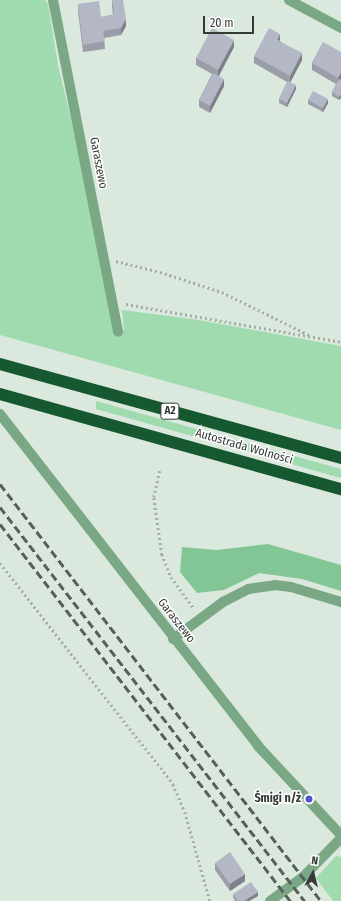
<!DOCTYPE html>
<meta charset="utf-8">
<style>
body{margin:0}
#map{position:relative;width:341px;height:901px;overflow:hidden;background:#dae8dd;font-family:"Fira Sans Condensed",sans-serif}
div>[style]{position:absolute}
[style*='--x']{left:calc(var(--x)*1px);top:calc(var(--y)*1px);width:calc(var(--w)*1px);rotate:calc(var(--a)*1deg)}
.green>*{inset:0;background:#9fdbae}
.forest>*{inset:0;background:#83c695}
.path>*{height:2.5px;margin-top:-1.25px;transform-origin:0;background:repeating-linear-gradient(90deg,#a3aea5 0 2px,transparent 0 5px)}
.minor>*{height:10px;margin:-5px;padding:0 5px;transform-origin:5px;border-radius:5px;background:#7aa885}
.highway>*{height:12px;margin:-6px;padding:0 6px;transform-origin:6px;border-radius:6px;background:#16582f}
.rail>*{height:3px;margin-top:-1.5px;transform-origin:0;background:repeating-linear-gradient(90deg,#585f5a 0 8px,transparent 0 12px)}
.wall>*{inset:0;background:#9b9da9}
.shaded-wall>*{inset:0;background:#7e808a}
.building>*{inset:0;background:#b4b7c5}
.dots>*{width:11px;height:11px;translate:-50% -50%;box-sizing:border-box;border:2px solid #fff;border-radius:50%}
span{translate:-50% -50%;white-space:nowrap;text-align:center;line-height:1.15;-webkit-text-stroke:3px #fff;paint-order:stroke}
.shield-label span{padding:1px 3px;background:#fff;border:1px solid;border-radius:3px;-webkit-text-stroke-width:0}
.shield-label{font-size:11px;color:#353a36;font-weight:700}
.street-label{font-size:12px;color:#353a36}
.poi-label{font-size:12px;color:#353a36;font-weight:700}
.right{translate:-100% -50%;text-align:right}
.north{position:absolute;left:293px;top:853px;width:40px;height:40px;-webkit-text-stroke:3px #fff;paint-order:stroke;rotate:8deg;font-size:11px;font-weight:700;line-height:16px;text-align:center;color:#353a36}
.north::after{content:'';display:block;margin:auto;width:14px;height:18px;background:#353a36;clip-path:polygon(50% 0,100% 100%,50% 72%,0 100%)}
.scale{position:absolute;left:203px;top:16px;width:51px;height:18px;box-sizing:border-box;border:2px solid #353a36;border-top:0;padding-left:5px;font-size:12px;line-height:14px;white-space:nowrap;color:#353a36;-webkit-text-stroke:3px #fff;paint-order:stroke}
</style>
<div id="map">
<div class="green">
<div style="clip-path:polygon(0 0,45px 0,48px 4px,58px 65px,122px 333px,124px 330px,122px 310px,199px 320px,341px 346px,341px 430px,0 335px)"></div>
<div style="clip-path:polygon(96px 401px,341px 469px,341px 478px,96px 409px)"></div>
<div style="clip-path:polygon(336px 856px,341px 857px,341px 901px,333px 901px,316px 878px)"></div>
</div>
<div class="forest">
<div style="clip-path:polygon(268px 544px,341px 565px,341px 591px,302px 579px,259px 573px,224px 590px,197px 593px,180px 572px,182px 547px,216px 550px)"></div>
</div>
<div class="path">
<div style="--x:116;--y:261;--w:45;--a:14"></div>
<div style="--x:160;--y:272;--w:65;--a:17.9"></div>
<div style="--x:222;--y:292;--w:97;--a:26.3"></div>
<div style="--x:126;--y:304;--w:218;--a:10"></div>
<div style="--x:160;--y:471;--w:28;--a:103"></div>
<div style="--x:154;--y:498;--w:57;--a:81.9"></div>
<div style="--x:162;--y:554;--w:25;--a:69"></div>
<div style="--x:171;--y:577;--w:39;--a:54"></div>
<div style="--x:0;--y:563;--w:281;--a:51.9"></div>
<div style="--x:173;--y:784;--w:30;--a:67"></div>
<div style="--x:185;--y:812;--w:92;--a:74.3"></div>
</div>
<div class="minor">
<div style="--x:53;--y:0;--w:338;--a:78.9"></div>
<div style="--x:289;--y:0;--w:59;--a:28.3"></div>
<div style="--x:0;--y:414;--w:420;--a:52.1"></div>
<div style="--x:258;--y:746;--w:122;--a:47"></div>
<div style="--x:173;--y:639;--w:62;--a:-36.5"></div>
<div style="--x:223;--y:602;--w:28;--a:-27"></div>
<div style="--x:248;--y:589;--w:27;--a:-8"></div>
<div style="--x:275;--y:585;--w:16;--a:7"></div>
<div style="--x:291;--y:587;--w:52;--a:16.7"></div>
<div style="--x:270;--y:901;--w:41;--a:-36"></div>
<div style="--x:303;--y:877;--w:54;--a:-45.7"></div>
</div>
<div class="highway">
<div style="--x:0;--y:364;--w:354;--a:15.4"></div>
<div style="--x:0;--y:394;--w:354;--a:15.6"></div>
</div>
<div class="rail">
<div style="--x:0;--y:484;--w:526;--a:52.41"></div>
<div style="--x:0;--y:507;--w:498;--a:52.3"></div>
<div style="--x:0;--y:524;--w:476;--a:52.4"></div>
</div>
<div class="wall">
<div style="clip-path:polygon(112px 0,126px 26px,121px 35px,104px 38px,105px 49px,83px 52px,78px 11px,78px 4px,101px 17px,113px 15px,112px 7px)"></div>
<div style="clip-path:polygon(280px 41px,302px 60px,290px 82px,296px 89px,287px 107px,279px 103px,279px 99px,287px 82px,254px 63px,254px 56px)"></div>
<div style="clip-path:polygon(323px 42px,341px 80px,339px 100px,332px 96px,332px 92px,336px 84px,312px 70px,312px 63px)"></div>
<div style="clip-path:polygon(234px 47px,219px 76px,224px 86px,210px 113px,199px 107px,199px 100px,212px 74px,196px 65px,196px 58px)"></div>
<div style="clip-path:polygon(308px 100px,328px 103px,323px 112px,308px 104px)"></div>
<div style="clip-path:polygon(215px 863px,245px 881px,230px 891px,215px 870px)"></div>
<div style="clip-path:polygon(233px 894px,258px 896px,249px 901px,235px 901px,233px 897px)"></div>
</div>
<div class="shaded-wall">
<div style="clip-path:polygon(126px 19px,126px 26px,121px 35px,121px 28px)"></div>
<div style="clip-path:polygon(280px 34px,280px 41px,277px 40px)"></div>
<div style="clip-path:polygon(234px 40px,234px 47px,218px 77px,218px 70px)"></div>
<div style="clip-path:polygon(302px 53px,302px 60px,290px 83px,290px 76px)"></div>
<div style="clip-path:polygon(341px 72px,341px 79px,338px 85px,338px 78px)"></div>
<div style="clip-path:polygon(224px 79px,224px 86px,210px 113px,210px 106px)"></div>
<div style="clip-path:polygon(296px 85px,296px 89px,287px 107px,287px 103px)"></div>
<div style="clip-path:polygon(341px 94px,341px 98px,339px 100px,339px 97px)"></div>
<div style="clip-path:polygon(328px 99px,328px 103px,323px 112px,323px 108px)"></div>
<div style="clip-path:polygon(245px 874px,245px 881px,230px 891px,230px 884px)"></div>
<div style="clip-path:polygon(258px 892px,258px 896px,249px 901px,244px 901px)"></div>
</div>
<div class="building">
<div style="clip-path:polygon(112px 0,123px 0,126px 19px,121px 28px,103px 31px,105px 41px,83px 45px,78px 4px,99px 1px,101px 17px,114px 14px)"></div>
<div style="clip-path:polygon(212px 28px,234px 40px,218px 70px,196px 58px)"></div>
<div style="clip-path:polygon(269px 28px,280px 34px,277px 40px,302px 53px,290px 76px,254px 56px)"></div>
<div style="clip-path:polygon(323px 42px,341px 52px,341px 72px,338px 78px,312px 63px)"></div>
<div style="clip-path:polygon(213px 73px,224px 79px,210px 106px,199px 100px)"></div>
<div style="clip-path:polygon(339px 79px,341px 80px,341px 94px,339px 97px,332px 92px)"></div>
<div style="clip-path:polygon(288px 81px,296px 85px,287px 103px,279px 99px)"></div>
<div style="clip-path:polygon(313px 91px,328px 99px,323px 108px,308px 100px)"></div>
<div style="clip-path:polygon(230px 852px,245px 874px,230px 884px,215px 863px)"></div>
<div style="clip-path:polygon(251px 882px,258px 892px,244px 901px,238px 901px,233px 894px)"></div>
</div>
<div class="dots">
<div style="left:309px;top:799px;background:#5354cb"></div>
</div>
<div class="shield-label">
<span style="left:170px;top:411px">A2</span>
</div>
<div class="street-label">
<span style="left:98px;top:163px;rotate:79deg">Garaszewo</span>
<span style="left:244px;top:447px;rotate:16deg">Autostrada Wolności</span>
<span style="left:176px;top:621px;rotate:52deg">Garaszewo</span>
</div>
<div class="poi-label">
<span class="right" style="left:301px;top:799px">Śmigi n/ż</span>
</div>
<div class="north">N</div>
<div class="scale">20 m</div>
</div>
